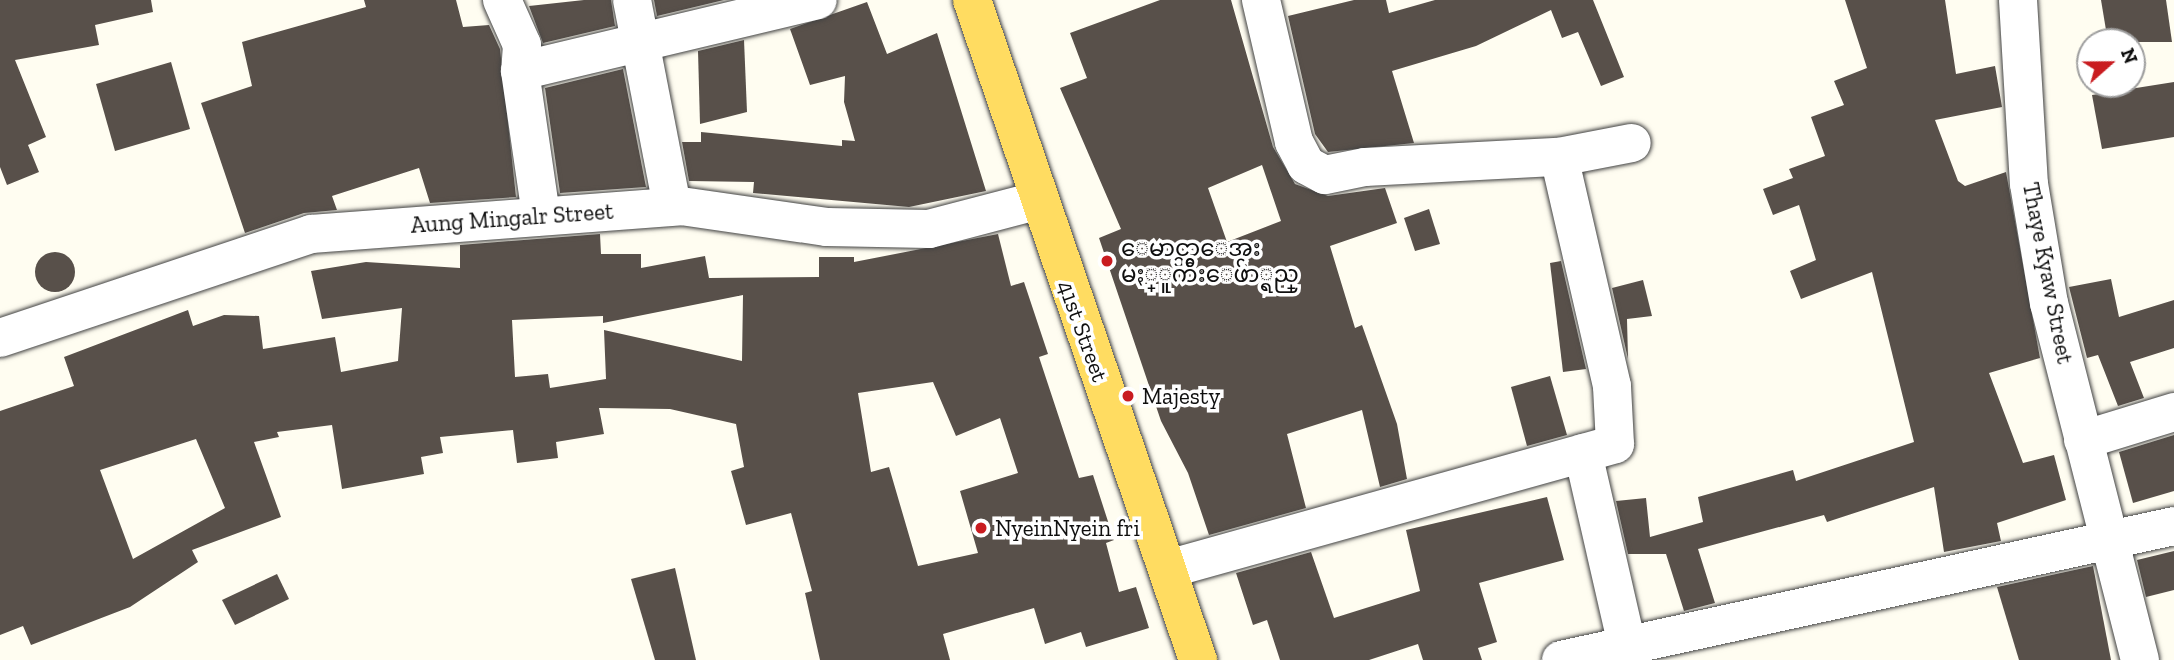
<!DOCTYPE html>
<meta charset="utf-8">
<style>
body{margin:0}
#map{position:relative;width:2174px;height:660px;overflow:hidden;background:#fffdf1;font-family:"Zilla Slab","Noto Sans Myanmar",serif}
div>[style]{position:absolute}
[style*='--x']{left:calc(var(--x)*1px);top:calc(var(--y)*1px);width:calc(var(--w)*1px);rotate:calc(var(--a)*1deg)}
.building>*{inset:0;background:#58504a}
.round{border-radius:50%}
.roads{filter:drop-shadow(0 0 2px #424242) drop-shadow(0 0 2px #424242)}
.minor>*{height:38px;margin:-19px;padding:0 19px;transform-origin:19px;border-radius:19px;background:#fff}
.major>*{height:38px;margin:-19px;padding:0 19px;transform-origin:19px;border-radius:19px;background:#ffdc61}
.dots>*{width:19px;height:19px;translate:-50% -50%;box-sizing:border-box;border:4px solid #fff;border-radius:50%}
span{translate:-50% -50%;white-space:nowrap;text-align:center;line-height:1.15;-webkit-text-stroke:7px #fff;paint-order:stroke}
.street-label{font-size:23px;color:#0f0f0f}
.poi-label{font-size:23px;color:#0f0f0f}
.left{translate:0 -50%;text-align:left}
.north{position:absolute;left:2076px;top:28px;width:70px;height:70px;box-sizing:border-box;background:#fff;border:2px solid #9f9f9f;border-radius:50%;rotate:69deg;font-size:19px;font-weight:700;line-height:28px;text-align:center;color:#0f0f0f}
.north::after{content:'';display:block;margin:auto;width:24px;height:32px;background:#c91c20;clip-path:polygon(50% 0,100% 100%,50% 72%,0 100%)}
</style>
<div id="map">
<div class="building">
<div style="clip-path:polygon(0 0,151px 0,153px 12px,95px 25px,99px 45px,15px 60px,46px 137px,28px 145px,39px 172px,7px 185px,0 167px)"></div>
<div style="clip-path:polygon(364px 0,456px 0,463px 27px,489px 25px,500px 49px,516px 197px,430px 203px,419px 168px,332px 196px,337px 210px,304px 213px,245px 233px,201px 103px,252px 86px,242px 42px,366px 7px)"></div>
<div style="clip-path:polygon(584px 0,611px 0,615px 26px,543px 43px,529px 6px)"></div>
<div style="clip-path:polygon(654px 0,724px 0,657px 16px)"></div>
<div style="clip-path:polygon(evenodd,1160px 0,1231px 0,1273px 147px,1295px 184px,1328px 196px,1385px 188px,1397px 223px,1330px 246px,1355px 328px,1362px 325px,1397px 424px,1407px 479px,1380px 487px,1362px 410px,1287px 434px,1306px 508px,1209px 535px,1188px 473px,1161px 421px,1099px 238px,1121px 229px,1060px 88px,1087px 78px,1070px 33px,1160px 0,1262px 165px,1281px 221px,1227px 242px,1208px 188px,1262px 165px)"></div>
<div style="clip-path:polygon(1354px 0,1386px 0,1389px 13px,1435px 0,1593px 0,1624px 77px,1601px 86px,1578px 32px,1562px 38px,1551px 10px,1476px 46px,1392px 71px,1414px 143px,1328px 152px,1315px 134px,1288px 16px)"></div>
<div style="clip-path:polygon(1845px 0,1945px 0,1956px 74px,1995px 66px,2002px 107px,1935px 120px,1958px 181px,1965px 186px,2006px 172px,2040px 358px,1989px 373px,2023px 463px,2054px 455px,2066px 500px,1997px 523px,2001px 541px,1944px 552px,1934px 487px,1827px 522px,1824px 515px,1698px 549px,1715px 603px,1684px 611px,1666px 554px,1628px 554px,1616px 501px,1646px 498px,1650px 537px,1703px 522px,1698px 497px,1793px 470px,1796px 481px,1914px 442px,1872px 272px,1801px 299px,1790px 271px,1816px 260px,1799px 205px,1773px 215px,1763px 189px,1793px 178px,1789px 169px,1825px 156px,1811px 117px,1844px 105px,1834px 81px,1867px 68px)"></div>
<div style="clip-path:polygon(2101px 0,2166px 0,2172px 42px,2108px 42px)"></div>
<div style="clip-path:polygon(867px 2px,887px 54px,937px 33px,986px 191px,909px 207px,753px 193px,754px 182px,689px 181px,682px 142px,701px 142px,701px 132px,842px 146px,842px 140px,855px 141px,844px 102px,845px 76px,810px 85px,790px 29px)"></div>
<div style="clip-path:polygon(744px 40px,747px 112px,700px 124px,698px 51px)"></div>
<div style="clip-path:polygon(171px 62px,190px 129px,115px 151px,96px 84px)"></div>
<div style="clip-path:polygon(623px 69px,646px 187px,560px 193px,545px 88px)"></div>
<div style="clip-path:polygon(2174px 82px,2174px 137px,2102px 149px,2092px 95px)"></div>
<div style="clip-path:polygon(1429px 209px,1440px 244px,1415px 251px,1404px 218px)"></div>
<div style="clip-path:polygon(evenodd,600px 234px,601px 254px,641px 254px,641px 268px,705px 256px,709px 278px,819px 277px,819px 257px,854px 257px,854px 262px,998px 234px,1011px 286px,1024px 282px,1048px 354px,1039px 357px,1079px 478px,1093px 475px,1114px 540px,1106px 543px,1119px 592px,1136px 587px,1149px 628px,1086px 647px,1081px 632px,1045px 644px,1034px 608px,943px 634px,950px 660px,820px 660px,805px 593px,812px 591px,791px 513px,746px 525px,731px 471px,744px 467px,736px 424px,670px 409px,599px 408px,604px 434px,556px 442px,558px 458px,517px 463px,513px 430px,440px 437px,443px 453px,421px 457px,424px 474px,342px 489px,332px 425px,277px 432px,279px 437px,254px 442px,281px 517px,192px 550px,198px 562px,130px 607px,31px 645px,23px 626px,0 635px,0 411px,74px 386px,64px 357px,188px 310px,193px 326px,224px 315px,259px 316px,263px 349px,335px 337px,341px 372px,398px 361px,402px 308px,322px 319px,311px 271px,366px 262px,460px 268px,460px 245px,600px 234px,743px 295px,742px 361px,604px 330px,606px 379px,550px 388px,548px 374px,515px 377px,512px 320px,603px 316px,603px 323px,743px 295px,600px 234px,933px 382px,956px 436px,1000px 418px,1018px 473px,960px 491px,978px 553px,918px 566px,889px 467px,871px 472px,858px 393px,933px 382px,600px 234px,196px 439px,225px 508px,133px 559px,100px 470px,196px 439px)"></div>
<div class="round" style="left:35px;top:252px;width:40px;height:40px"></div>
<div style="clip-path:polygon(1561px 261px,1586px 369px,1563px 372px,1550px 263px)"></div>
<div style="clip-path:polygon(2111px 279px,2119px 317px,2174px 300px,2174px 348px,2130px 362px,2144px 398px,2118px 406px,2098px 355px,2087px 358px,2069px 287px)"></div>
<div style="clip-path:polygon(1643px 280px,1652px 316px,1627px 319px,1628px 359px,1612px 288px)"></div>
<div style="clip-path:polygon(1550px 376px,1567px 435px,1527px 446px,1511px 387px)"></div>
<div style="clip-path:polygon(2174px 435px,2174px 491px,2133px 503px,2119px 452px)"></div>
<div style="clip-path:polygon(1547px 497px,1564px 560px,1479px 583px,1497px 642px,1478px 648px,1482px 660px,1423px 660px,1418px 644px,1369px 660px,1280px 660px,1267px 620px,1253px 625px,1236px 573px,1311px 552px,1334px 618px,1420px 591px,1406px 530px)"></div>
<div style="clip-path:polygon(2174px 551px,2174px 590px,2146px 597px,2137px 560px)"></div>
<div style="clip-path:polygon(2093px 566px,2111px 660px,2019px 660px,1997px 587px)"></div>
<div style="clip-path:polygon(675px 568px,696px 660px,655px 660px,631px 579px)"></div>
<div style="clip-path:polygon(277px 574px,289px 599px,235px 625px,222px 600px)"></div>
</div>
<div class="roads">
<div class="minor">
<div style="--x:502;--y:0;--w:49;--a:66"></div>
<div style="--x:522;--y:45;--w:26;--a:94"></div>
<div style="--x:520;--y:71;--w:146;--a:81.7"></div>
<div style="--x:632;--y:0;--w:210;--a:79"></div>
<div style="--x:1261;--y:0;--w:146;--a:76.9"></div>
<div style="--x:1294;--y:142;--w:26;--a:62"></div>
<div style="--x:1306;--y:165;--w:21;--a:28"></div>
<div style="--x:1325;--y:175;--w:41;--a:-11.3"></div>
<div style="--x:1365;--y:167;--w:194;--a:-3"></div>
<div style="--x:1559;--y:157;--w:74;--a:-10.9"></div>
<div style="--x:2018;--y:0;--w:184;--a:86.6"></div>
<div style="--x:2029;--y:184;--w:121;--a:80.5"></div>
<div style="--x:2049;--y:303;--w:368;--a:75.7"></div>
<div style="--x:520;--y:71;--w:306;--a:-13.4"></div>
<div style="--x:0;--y:338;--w:328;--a:-18.5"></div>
<div style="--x:311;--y:234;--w:371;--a:-4.3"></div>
<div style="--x:681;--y:206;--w:148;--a:8.2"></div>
<div style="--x:827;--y:227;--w:102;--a:1.1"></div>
<div style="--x:929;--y:229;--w:111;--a:-14.7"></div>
<div style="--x:2083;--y:440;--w:95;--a:-17.1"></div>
<div style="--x:1583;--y:453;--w:193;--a:77.1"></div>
<div style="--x:1168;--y:569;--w:464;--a:-15.6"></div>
<div style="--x:1615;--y:444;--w:58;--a:-93"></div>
<div style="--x:1612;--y:386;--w:235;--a:-103"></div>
<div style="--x:1561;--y:660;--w:627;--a:-12.33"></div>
</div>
<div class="major">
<div style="--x:972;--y:0;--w:698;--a:71.1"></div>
</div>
</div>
<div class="dots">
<div style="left:1107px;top:261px;background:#c91c20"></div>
<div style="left:1128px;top:396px;background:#c91c20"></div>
<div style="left:981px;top:528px;background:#c91c20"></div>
</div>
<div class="street-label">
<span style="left:512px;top:218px;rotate:-4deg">Aung Mingalr Street</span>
<span style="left:2048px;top:273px;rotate:79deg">Thaye Kyaw Street</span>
<span style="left:1083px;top:331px;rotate:70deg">41st Street</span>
</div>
<div class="poi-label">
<span class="left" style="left:1121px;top:261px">ေမာင္သာေအး<br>မႏ္ူက်ီးေဖ်ာ္ရည္</span>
<span class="left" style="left:1142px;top:396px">Majesty</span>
<span class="left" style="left:995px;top:528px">NyeinNyein fri</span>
</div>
<div class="north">N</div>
</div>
